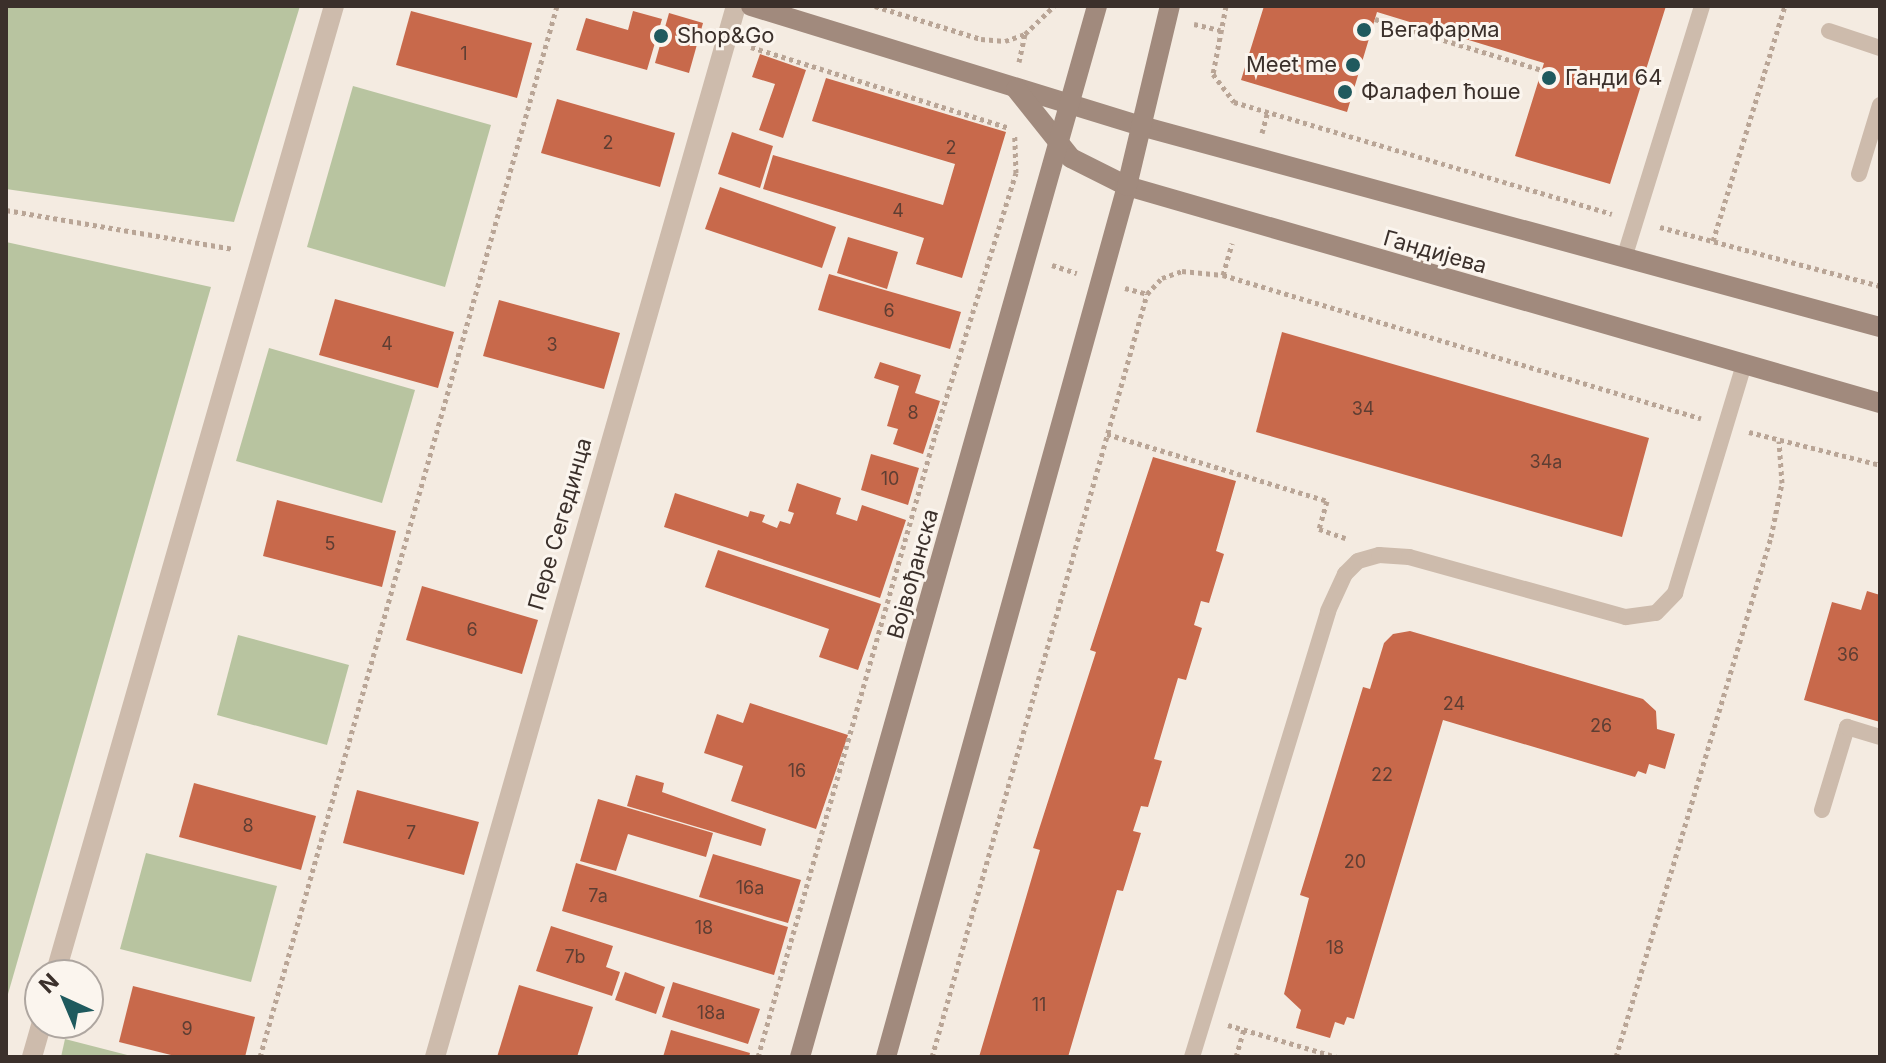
<!DOCTYPE html>
<meta charset="utf-8">
<style>
body{margin:0}
#map{position:relative;width:1886px;height:1063px;overflow:hidden;background:#f4ebe1;font-family:Inter,sans-serif}
div>[style]{position:absolute}
[style*='--x']{left:calc(var(--x)*1px);top:calc(var(--y)*1px);width:calc(var(--w)*1px);rotate:calc(var(--a)*1deg)}
.green>*{inset:0;background:#b8c4a0}
.building>*{inset:0;background:#c8694b}
.path>*{height:5px;margin-top:-2.5px;transform-origin:0;background:repeating-linear-gradient(90deg,#b9a596 0 4px,transparent 0 8px)}
.lane>*{height:16px;margin:-8px;padding:0 8px;transform-origin:8px;border-radius:8px;background:#cdbbac}
.street>*{height:20px;margin:-10px;padding:0 10px;transform-origin:10px;border-radius:10px;background:#cdbbac}
.secondary>*{height:20px;margin:-10px;padding:0 10px;transform-origin:10px;border-radius:10px;background:#a18a7d}
.dots>*{width:22px;height:22px;translate:-50% -50%;box-sizing:border-box;border:4px solid #fbf5ee;border-radius:50%}
span{translate:-50% -50%;white-space:nowrap;text-align:center;line-height:1.15;-webkit-text-stroke:6px #fbf5ee;paint-order:stroke}
.number-label{font-size:18px;color:#5e3e33}
.number-label span{-webkit-text-stroke-width:0}
.poi-label{font-size:22px;color:#3b302b}
.left{translate:0 -50%;text-align:left}
.right{translate:-100% -50%;text-align:right}
.street-label{font-size:22px;color:#3b302b}
.frame{position:absolute;inset:0;border:8px solid #3b302b;pointer-events:none}
.north{position:absolute;left:24px;top:959px;width:80px;height:80px;box-sizing:border-box;background:#fbf5ee;border:2px solid #aea6a0;border-radius:50%;rotate:316deg;font-size:22px;font-weight:700;line-height:32px;text-align:center;color:#3b302b}
.north::after{content:'';display:block;margin:auto;width:28px;height:36px;background:#1f5a5e;clip-path:polygon(50% 0,100% 100%,50% 72%,0 100%)}
</style>
<div id="map">
<div class="green">
<div style="clip-path:polygon(6px 6px,300px 6px,234px 222px,6px 189px)"></div>
<div style="clip-path:polygon(353px 86px,491px 125px,445px 287px,307px 247px)"></div>
<div style="clip-path:polygon(6px 242px,211px 287px,6px 1001px)"></div>
<div style="clip-path:polygon(269px 348px,415px 390px,382px 503px,236px 461px)"></div>
<div style="clip-path:polygon(238px 635px,349px 665px,327px 745px,217px 715px)"></div>
<div style="clip-path:polygon(146px 853px,277px 886px,251px 982px,120px 949px)"></div>
<div style="clip-path:polygon(65px 1039px,135px 1057px,61px 1057px)"></div>
</div>
<div class="building">
<div style="clip-path:polygon(1264px 6px,1666px 6px,1610px 184px,1515px 156px,1544px 63px,1377px 12px,1347px 112px,1241px 80px)"></div>
<div style="clip-path:polygon(411px 11px,532px 43px,517px 98px,396px 65px)"></div>
<div style="clip-path:polygon(633px 11px,662px 19px,647px 70px,576px 50px,586px 18px,628px 30px)"></div>
<div style="clip-path:polygon(669px 13px,703px 23px,689px 73px,655px 63px)"></div>
<div style="clip-path:polygon(760px 54px,806px 70px,783px 138px,759px 130px,775px 84px,752px 77px)"></div>
<div style="clip-path:polygon(826px 78px,1006px 132px,962px 278px,916px 264px,924px 238px,763px 189px,773px 155px,943px 205px,955px 164px,812px 121px)"></div>
<div style="clip-path:polygon(557px 99px,675px 133px,660px 187px,541px 153px)"></div>
<div style="clip-path:polygon(732px 132px,773px 146px,760px 188px,718px 174px)"></div>
<div style="clip-path:polygon(720px 187px,836px 227px,822px 268px,705px 229px)"></div>
<div style="clip-path:polygon(848px 237px,898px 252px,887px 289px,837px 273px)"></div>
<div style="clip-path:polygon(829px 274px,961px 312px,950px 349px,818px 310px)"></div>
<div style="clip-path:polygon(335px 299px,454px 332px,438px 388px,319px 355px)"></div>
<div style="clip-path:polygon(499px 300px,620px 333px,604px 389px,483px 356px)"></div>
<div style="clip-path:polygon(1282px 332px,1649px 438px,1622px 537px,1256px 432px)"></div>
<div style="clip-path:polygon(880px 362px,921px 375px,915px 393px,940px 401px,923px 454px,893px 444px,898px 429px,887px 426px,899px 386px,874px 378px)"></div>
<div style="clip-path:polygon(871px 454px,919px 468px,908px 505px,861px 490px)"></div>
<div style="clip-path:polygon(1153px 457px,1236px 481px,1216px 551px,1224px 554px,1209px 603px,1201px 601px,1194px 625px,1202px 628px,1186px 680px,1178px 678px,1154px 759px,1162px 761px,1148px 807px,1141px 806px,1133px 831px,1141px 833px,1123px 891px,1117px 890px,1068px 1057px,979px 1057px,1040px 850px,1033px 848px,1096px 652px,1090px 650px)"></div>
<div style="clip-path:polygon(797px 483px,841px 498px,836px 514px,857px 521px,862px 505px,906px 520px,880px 598px,664px 527px,675px 493px,748px 517px,750px 511px,765px 515px,762px 522px,777px 528px,780px 521px,790px 524px,794px 513px,788px 511px)"></div>
<div style="clip-path:polygon(277px 500px,396px 531px,382px 587px,263px 556px)"></div>
<div style="clip-path:polygon(718px 550px,881px 604px,858px 670px,819px 657px,829px 629px,705px 587px)"></div>
<div style="clip-path:polygon(422px 586px,538px 620px,522px 674px,406px 640px)"></div>
<div style="clip-path:polygon(1867px 591px,1880px 595px,1880px 722px,1804px 700px,1832px 602px,1861px 610px)"></div>
<div style="clip-path:polygon(1410px 631px,1643px 699px,1656px 711px,1657px 729px,1675px 734px,1665px 769px,1649px 764px,1646px 774px,1638px 771px,1635px 777px,1443px 720px,1354px 1019px,1347px 1017px,1344px 1025px,1335px 1022px,1330px 1038px,1296px 1028px,1301px 1010px,1284px 994px,1309px 898px,1300px 895px,1363px 687px,1370px 689px,1384px 643px,1393px 634px)"></div>
<div style="clip-path:polygon(750px 703px,848px 735px,816px 829px,731px 801px,743px 766px,704px 753px,717px 714px,743px 723px)"></div>
<div style="clip-path:polygon(636px 775px,664px 783px,662px 792px,766px 829px,761px 846px,627px 806px)"></div>
<div style="clip-path:polygon(194px 783px,316px 816px,301px 870px,179px 837px)"></div>
<div style="clip-path:polygon(357px 790px,479px 822px,464px 875px,343px 843px)"></div>
<div style="clip-path:polygon(598px 799px,713px 833px,706px 857px,628px 834px,616px 871px,580px 861px)"></div>
<div style="clip-path:polygon(713px 854px,801px 880px,788px 923px,699px 897px)"></div>
<div style="clip-path:polygon(576px 863px,788px 927px,774px 975px,562px 911px)"></div>
<div style="clip-path:polygon(551px 926px,613px 946px,606px 967px,620px 972px,612px 996px,536px 971px)"></div>
<div style="clip-path:polygon(625px 972px,665px 987px,656px 1014px,615px 1000px)"></div>
<div style="clip-path:polygon(673px 982px,760px 1009px,748px 1044px,662px 1017px)"></div>
<div style="clip-path:polygon(519px 985px,593px 1007px,577px 1057px,497px 1057px)"></div>
<div style="clip-path:polygon(133px 986px,255px 1017px,245px 1057px,179px 1057px,119px 1042px)"></div>
<div style="clip-path:polygon(671px 1030px,750px 1053px,749px 1057px,663px 1057px)"></div>
</div>
<div class="path">
<div style="--x:875;--y:6;--w:111;--a:17.3"></div>
<div style="--x:981;--y:39;--w:24;--a:5"></div>
<div style="--x:1005;--y:41;--w:21;--a:-19"></div>
<div style="--x:1025;--y:34;--w:40;--a:-44"></div>
<div style="--x:1226;--y:6;--w:69;--a:100.8"></div>
<div style="--x:1213;--y:74;--w:35;--a:53"></div>
<div style="--x:1234;--y:102;--w:394;--a:16.5"></div>
<div style="--x:1375;--y:19;--w:175;--a:17"></div>
<div style="--x:1194;--y:24;--w:27;--a:13"></div>
<div style="--x:751;--y:47;--w:270;--a:17.4"></div>
<div style="--x:1019;--y:62;--w:29;--a:-78"></div>
<div style="--x:1262;--y:133;--w:20;--a:-75"></div>
<div style="--x:6;--y:210;--w:231;--a:9.7"></div>
<div style="--x:1660;--y:227;--w:228;--a:15"></div>
<div style="--x:1713;--y:241;--w:246;--a:-73"></div>
<div style="--x:1052;--y:265;--w:26;--a:18"></div>
<div style="--x:1223;--y:275;--w:33;--a:-74"></div>
<div style="--x:1125;--y:288;--w:23;--a:15"></div>
<div style="--x:1749;--y:432;--w:135;--a:14.1"></div>
<div style="--x:1107;--y:434;--w:230;--a:16.9"></div>
<div style="--x:1327;--y:501;--w:29;--a:106"></div>
<div style="--x:1319;--y:529;--w:28;--a:19"></div>
<div style="--x:1228;--y:1025;--w:114;--a:16.4"></div>
<div style="--x:260;--y:1057;--w:1092;--a:-74.22"></div>
<div style="--x:758;--y:1057;--w:654;--a:-74.11"></div>
<div style="--x:937;--y:428;--w:267;--a:-72.8"></div>
<div style="--x:1016;--y:173;--w:37;--a:-92"></div>
<div style="--x:932;--y:1057;--w:793;--a:-74.26"></div>
<div style="--x:1147;--y:294;--w:22;--a:-47"></div>
<div style="--x:1162;--y:278;--w:21;--a:-19"></div>
<div style="--x:1182;--y:271;--w:41;--a:5.6"></div>
<div style="--x:1223;--y:275;--w:499;--a:16.7"></div>
<div style="--x:1236;--y:1057;--w:29;--a:-74"></div>
<div style="--x:1616;--y:1057;--w:543;--a:-73.4"></div>
<div style="--x:1771;--y:537;--w:55;--a:-78.5"></div>
<div style="--x:1782;--y:483;--w:42;--a:-94.1"></div>
</div>
<div class="lane">
<div style="--x:1829;--y:31;--w:54;--a:18.4"></div>
<div style="--x:1859;--y:174;--w:72;--a:-73.1"></div>
<div style="--x:1625;--y:255;--w:261;--a:-72.8"></div>
<div style="--x:1822;--y:810;--w:87;--a:-73.2"></div>
<div style="--x:1847;--y:727;--w:34;--a:17"></div>
<div style="--x:1192;--y:1057;--w:466;--a:-73"></div>
<div style="--x:1328;--y:611;--w:41;--a:-65.3"></div>
<div style="--x:1345;--y:574;--w:18;--a:-45"></div>
<div style="--x:1358;--y:561;--w:22;--a:-16"></div>
<div style="--x:1379;--y:555;--w:30;--a:4"></div>
<div style="--x:1409;--y:557;--w:225;--a:15.5"></div>
<div style="--x:1626;--y:617;--w:30;--a:-8"></div>
<div style="--x:1656;--y:613;--w:28;--a:-46"></div>
<div style="--x:1675;--y:593;--w:238;--a:-73.2"></div>
</div>
<div class="street">
<div style="--x:55;--y:975;--w:1008;--a:-73.94"></div>
<div style="--x:32;--y:1057;--w:35;--a:-74"></div>
<div style="--x:435;--y:1057;--w:1093;--a:-74.02"></div>
</div>
<div class="secondary">
<div style="--x:751;--y:6;--w:408;--a:17.1"></div>
<div style="--x:1141;--y:126;--w:766;--a:15.22"></div>
<div style="--x:1016;--y:89;--w:88;--a:51.4"></div>
<div style="--x:1071;--y:158;--w:63;--a:26.6"></div>
<div style="--x:1127;--y:186;--w:784;--a:16.08"></div>
<div style="--x:800;--y:1057;--w:1092;--a:-74.22"></div>
<div style="--x:886;--y:1057;--w:904;--a:-74.53"></div>
<div style="--x:1127;--y:186;--w:185;--a:-76.6"></div>
</div>
<div class="dots">
<div style="left:1364px;top:30px;background:#1f5a5e"></div>
<div style="left:661px;top:36px;background:#1f5a5e"></div>
<div style="left:1353px;top:65px;background:#1f5a5e"></div>
<div style="left:1549px;top:78px;background:#1f5a5e"></div>
<div style="left:1345px;top:92px;background:#1f5a5e"></div>
</div>
<div class="number-label">
<span style="left:464px;top:54px">1</span>
<span style="left:608px;top:143px">2</span>
<span style="left:951px;top:148px">2</span>
<span style="left:898px;top:211px">4</span>
<span style="left:889px;top:311px">6</span>
<span style="left:387px;top:344px">4</span>
<span style="left:552px;top:345px">3</span>
<span style="left:1363px;top:409px">34</span>
<span style="left:913px;top:413px">8</span>
<span style="left:1546px;top:462px">34a</span>
<span style="left:890px;top:479px">10</span>
<span style="left:330px;top:544px">5</span>
<span style="left:472px;top:630px">6</span>
<span style="left:1848px;top:655px">36</span>
<span style="left:1454px;top:704px">24</span>
<span style="left:1601px;top:726px">26</span>
<span style="left:797px;top:771px">16</span>
<span style="left:1382px;top:775px">22</span>
<span style="left:248px;top:826px">8</span>
<span style="left:411px;top:833px">7</span>
<span style="left:1355px;top:862px">20</span>
<span style="left:750px;top:888px">16a</span>
<span style="left:598px;top:896px">7a</span>
<span style="left:704px;top:928px">18</span>
<span style="left:1335px;top:948px">18</span>
<span style="left:575px;top:957px">7b</span>
<span style="left:1039px;top:1005px">11</span>
<span style="left:711px;top:1013px">18a</span>
<span style="left:187px;top:1029px">9</span>
</div>
<div class="poi-label">
<span class="left" style="left:1380px;top:30px">Вегафарма</span>
<span class="left" style="left:677px;top:36px">Shop&amp;Go</span>
<span class="right" style="left:1337px;top:65px">Meet me</span>
<span class="left" style="left:1565px;top:78px">Ганди 64</span>
<span class="left" style="left:1361px;top:92px">Фалафел ћоше</span>
</div>
<div class="street-label">
<span style="left:1435px;top:252px;rotate:16deg">Гандијева</span>
<span style="left:560px;top:524px;rotate:-74deg">Пере Сегединца</span>
<span style="left:913px;top:574px;rotate:-74deg">Војвођанска</span>
</div>
<div class="frame"></div>
<div class="north">N</div>
</div>
